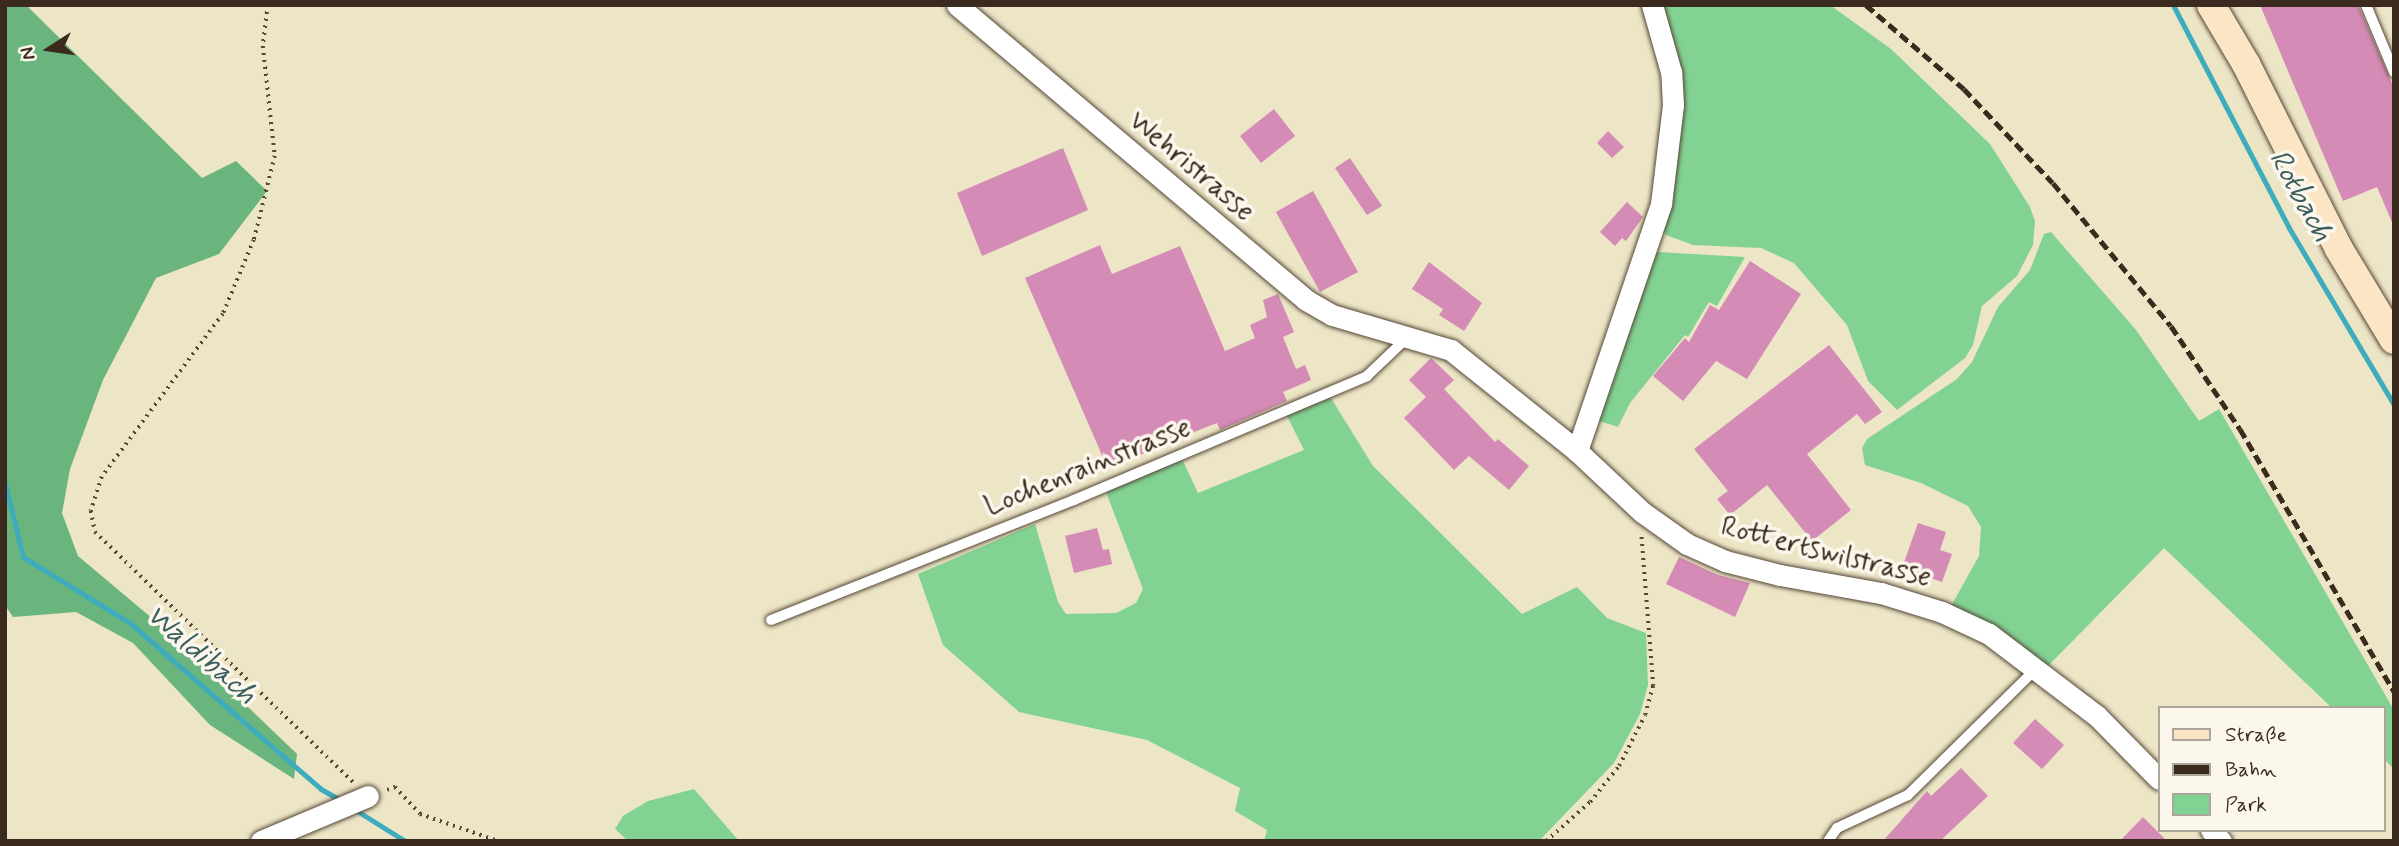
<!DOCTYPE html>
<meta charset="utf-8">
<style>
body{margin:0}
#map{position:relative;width:2399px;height:846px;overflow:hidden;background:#ece5c6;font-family:Mynerve,sans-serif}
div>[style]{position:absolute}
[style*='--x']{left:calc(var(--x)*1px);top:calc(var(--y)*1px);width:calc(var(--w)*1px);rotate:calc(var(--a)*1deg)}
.green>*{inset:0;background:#82d393}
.forest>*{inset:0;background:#69b57d}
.stream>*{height:5px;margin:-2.5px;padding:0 2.5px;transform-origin:2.5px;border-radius:2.5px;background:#3facbe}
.building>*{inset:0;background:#d48bb5}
.path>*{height:3.5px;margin-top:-1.75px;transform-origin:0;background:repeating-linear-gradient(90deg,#564637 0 2px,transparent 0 7px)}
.roads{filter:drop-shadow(0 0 2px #564637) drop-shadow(0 0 2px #564637)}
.service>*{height:10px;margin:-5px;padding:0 5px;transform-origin:5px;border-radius:5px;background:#fff}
.minor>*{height:21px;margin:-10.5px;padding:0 10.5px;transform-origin:10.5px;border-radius:10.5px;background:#fff}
.secondary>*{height:28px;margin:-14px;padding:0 14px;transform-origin:14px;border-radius:14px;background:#fce5c4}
.rail>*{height:5px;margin-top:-2.5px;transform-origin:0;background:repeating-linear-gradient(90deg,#3b2a1e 0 10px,transparent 0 15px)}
span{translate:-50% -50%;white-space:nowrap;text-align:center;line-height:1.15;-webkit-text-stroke:7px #fbf7ec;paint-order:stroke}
.street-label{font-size:28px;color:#3b2a1e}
.water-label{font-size:30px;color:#3d5e5e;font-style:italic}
.frame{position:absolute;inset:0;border:7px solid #3b2a1e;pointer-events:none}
.legend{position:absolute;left:2158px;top:706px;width:228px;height:126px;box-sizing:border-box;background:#fbf7ec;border:2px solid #aea59a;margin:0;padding:9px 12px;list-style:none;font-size:21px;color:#3b2a1e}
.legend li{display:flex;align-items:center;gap:14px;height:35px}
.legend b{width:35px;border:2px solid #aea59a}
.north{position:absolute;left:14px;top:14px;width:70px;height:70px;-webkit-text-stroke:5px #fbf7ec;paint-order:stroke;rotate:258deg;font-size:19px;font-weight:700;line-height:28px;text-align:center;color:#3b2a1e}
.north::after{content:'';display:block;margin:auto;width:24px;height:32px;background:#3b2a1e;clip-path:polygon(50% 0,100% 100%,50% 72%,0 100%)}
</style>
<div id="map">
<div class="green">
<div style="clip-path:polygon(1660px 5px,1830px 5px,1891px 49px,1990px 144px,2030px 207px,2035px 221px,2033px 245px,2017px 276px,1982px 306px,1973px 345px,1965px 358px,1897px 410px,1868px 381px,1847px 325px,1794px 263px,1761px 248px,1693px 245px,1666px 235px,1662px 226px,1669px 188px)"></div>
<div style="clip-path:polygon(2051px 232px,2136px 330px,2199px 421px,2219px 409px,2394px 710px,2394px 769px,2383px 758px,2383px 708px,2332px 708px,2164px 548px,2047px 667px,1950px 608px,1979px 556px,1981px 527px,1968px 506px,1921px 483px,1865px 465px,1862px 448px,1867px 439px,1957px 379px,1972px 362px,1998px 307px,2030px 270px,2044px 234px)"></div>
<div style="clip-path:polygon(1658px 252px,1745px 257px,1717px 306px,1709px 302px,1688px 337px,1685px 335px,1630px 403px,1618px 427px,1596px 420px,1652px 254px)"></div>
<div style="clip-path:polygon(1331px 398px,1373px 466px,1522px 614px,1577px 587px,1607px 618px,1646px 633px,1648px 685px,1640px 714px,1614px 763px,1539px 841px,1264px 841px,1267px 830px,1235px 811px,1240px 788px,1147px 740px,1019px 712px,943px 645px,918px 574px,1035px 524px,1058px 602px,1066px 614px,1116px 613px,1136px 603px,1143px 589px,1106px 492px,1182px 459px,1198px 493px,1304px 450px,1286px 414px)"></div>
<div style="clip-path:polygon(694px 789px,739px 841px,628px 841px,615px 829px,623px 816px,648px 801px)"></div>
</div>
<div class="forest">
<div style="clip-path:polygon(5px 5px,26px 5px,202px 178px,236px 161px,267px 191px,219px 254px,156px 278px,103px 380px,70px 469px,62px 513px,78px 556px,178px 640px,297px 754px,294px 779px,210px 725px,133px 643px,76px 612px,13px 617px,5px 605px)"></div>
</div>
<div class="stream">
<div style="--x:2173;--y:5;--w:251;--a:62.5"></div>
<div style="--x:2289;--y:228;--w:206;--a:59.3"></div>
<div style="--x:5;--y:483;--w:76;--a:76.3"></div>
<div style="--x:23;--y:557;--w:126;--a:31.7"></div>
<div style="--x:130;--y:623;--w:253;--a:41"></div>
<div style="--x:321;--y:789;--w:22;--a:30"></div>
<div style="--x:354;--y:809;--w:60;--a:32.1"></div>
</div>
<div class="building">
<div style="clip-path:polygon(2260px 5px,2358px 5px,2394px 88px,2394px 227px,2377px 187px,2343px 201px)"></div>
<div style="clip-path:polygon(1274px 109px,1295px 136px,1261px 163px,1240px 136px)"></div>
<div style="clip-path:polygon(1608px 131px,1624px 147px,1612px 158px,1597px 143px)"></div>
<div style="clip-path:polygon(1063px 148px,1088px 210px,982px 256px,957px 193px)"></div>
<div style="clip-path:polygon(1350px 158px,1382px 206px,1367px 215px,1335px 168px)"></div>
<div style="clip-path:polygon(1313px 191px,1358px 272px,1320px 292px,1276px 212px)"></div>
<div style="clip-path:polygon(1627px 202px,1643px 217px,1626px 241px,1622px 238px,1615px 246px,1600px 232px)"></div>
<div style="clip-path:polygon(1100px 245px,1112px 274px,1180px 246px,1225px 351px,1255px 338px,1250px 325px,1267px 317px,1263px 300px,1278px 294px,1294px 332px,1283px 337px,1296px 369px,1305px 365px,1311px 380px,1283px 392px,1287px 401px,1220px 430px,1217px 423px,1189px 434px,1108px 469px,1025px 278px)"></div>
<div style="clip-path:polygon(1750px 261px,1801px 294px,1747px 379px,1716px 361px,1683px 401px,1653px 376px,1685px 338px,1689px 342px,1710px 305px,1719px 310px)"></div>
<div style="clip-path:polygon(1429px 262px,1482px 303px,1464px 331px,1439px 315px,1443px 309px,1412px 289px)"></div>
<div style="clip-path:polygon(1829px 345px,1882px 412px,1865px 424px,1857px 414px,1807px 454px,1851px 510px,1812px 541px,1767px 485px,1730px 515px,1717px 499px,1728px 491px,1694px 449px)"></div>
<div style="clip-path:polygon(1431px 358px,1454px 380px,1444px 389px,1495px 442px,1498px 439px,1529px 466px,1509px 490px,1469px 456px,1454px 470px,1404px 418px,1426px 397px,1409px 380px)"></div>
<div style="clip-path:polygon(1918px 523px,1946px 532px,1940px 550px,1952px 554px,1942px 582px,1902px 568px)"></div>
<div style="clip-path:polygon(1097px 528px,1103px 550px,1109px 549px,1112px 564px,1074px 573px,1065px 536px)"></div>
<div style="clip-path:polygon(1679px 557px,1718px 575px,1750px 583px,1735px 617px,1666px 584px)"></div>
<div style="clip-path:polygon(2035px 719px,2064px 745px,2042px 769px,2013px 743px)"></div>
<div style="clip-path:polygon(1961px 768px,1988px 796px,1940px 841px,1883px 841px,1927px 791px,1931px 796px)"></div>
<div style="clip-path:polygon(2143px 817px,2167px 841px,2120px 841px)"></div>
</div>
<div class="path">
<div style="--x:268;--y:5;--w:41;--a:97"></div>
<div style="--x:263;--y:46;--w:111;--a:83.8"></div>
<div style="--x:275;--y:156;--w:87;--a:104"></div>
<div style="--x:254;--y:240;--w:80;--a:112.7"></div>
<div style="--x:223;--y:314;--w:203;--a:126.6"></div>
<div style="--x:102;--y:477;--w:36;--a:108"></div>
<div style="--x:91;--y:511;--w:21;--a:79"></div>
<div style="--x:95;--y:532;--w:361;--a:44.1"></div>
<div style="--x:387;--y:790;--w:9;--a:-21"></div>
<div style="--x:395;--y:787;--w:37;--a:47"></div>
<div style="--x:420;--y:814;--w:83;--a:19.1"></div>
<div style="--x:1546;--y:841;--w:59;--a:-41.6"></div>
<div style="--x:1590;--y:802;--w:46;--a:-51.1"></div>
<div style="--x:1619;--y:766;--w:57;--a:-63"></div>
<div style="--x:1645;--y:715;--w:30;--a:-75"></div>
<div style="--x:1653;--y:686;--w:151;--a:-94.5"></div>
</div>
<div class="roads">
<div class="service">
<div style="--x:2366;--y:5;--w:73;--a:67.3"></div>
<div style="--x:771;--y:620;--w:326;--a:-21.6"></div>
<div style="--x:1074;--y:500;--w:318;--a:-22.9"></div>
<div style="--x:1367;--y:376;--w:57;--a:-43.6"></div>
<div style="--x:1828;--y:841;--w:16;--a:-55"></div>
<div style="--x:1837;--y:828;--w:78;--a:-24.9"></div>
<div style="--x:1908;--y:795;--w:182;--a:-44.6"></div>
</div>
<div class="minor">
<div style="--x:957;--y:5;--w:457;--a:40.2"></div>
<div style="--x:1306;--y:300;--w:30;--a:30"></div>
<div style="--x:1332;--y:315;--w:124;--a:16.4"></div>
<div style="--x:1451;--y:350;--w:161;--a:38.7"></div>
<div style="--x:1577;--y:451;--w:89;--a:43.2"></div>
<div style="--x:1642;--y:512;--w:55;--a:35.4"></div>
<div style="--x:1687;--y:544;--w:42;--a:24.1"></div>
<div style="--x:1725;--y:561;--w:57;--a:14.3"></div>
<div style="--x:1780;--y:575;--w:103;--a:10.1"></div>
<div style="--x:1881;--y:593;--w:64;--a:17.3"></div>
<div style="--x:1942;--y:612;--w:52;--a:25.1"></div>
<div style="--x:1989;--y:634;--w:136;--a:37.2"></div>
<div style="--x:2097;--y:716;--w:88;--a:45.5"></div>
<div style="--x:1577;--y:451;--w:261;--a:-71.2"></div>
<div style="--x:1661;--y:204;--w:100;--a:-83.1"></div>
<div style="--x:1673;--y:105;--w:33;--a:-93"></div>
<div style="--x:1671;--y:72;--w:70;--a:-105.8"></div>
<div style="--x:2211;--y:830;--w:15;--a:48"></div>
<div style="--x:261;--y:841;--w:116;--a:-22.8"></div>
</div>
<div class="secondary">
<div style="--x:2211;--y:5;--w:69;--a:59.3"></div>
<div style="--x:2246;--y:64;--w:207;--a:63.3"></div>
<div style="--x:2339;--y:249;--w:106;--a:58.9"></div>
</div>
</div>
<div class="rail">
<div style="--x:1866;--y:5;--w:129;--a:40.6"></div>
<div style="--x:1964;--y:89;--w:129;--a:46.6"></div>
<div style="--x:2053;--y:183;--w:185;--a:50.5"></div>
<div style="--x:2171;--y:326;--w:124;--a:56.2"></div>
<div style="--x:2240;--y:429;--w:305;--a:59.6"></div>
</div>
<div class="street-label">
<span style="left:1191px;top:167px;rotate:40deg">Wehristrasse</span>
<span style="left:1088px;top:468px;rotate:-22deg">Lochenrainstrasse</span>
<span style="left:1826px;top:553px;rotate:14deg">Rottertswilstrasse</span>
</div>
<div class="water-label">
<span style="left:2300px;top:196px;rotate:61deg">Rotbach</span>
<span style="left:201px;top:655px;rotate:41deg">Waldibach</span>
</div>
<div class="frame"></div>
<ul class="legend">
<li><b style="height:9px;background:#fce5c4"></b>Straße</li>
<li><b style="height:9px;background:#3b2a1e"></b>Bahn</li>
<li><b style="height:19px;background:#82d393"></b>Park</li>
</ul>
<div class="north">N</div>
</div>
